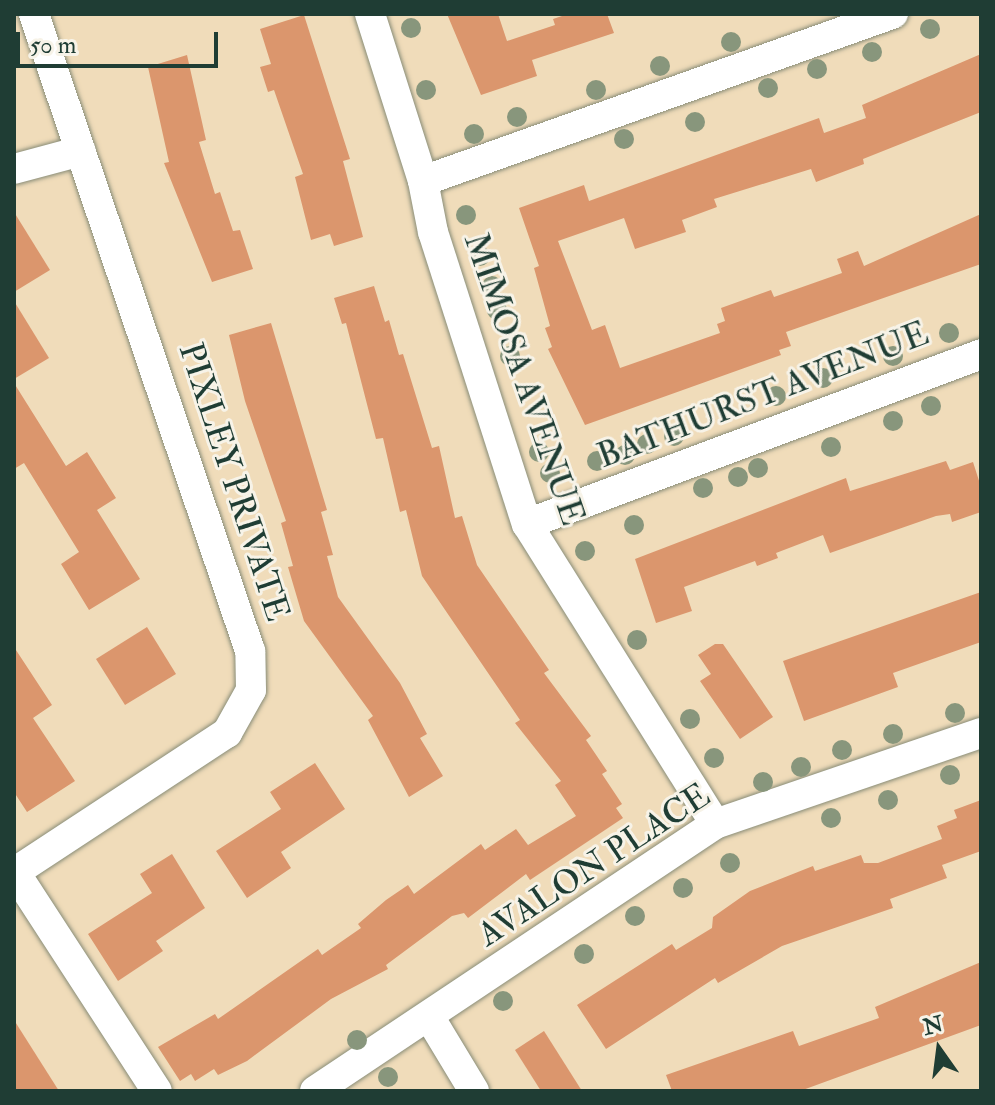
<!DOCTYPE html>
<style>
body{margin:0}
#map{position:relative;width:995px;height:1105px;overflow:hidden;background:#f0dcba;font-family:"IM FELL Double Pica",serif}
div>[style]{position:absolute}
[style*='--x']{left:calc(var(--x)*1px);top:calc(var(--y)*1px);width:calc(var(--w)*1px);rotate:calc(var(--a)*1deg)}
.building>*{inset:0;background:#db966d}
.roads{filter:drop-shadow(0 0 2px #888c77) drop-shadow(0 0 2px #888c77)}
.street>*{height:30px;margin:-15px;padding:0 15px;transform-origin:15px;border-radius:15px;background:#fff}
.trees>*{width:20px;height:20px;margin:-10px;border-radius:50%;background:#88967c}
span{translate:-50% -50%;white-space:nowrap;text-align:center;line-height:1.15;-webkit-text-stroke:6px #f7f3e8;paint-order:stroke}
.street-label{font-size:34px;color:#1f3d34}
.frame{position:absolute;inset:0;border:16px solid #1f3d34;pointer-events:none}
.north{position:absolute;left:899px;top:1009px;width:80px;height:80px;-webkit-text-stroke:6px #f7f3e8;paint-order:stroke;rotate:346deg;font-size:22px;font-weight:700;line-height:32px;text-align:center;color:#1f3d34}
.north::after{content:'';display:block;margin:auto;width:28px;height:36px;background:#1f3d34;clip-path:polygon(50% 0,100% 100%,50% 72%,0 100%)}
.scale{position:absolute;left:16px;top:32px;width:202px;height:36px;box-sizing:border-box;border:4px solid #1f3d34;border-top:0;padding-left:10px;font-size:24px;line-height:28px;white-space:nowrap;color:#1f3d34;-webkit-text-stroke:6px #f7f3e8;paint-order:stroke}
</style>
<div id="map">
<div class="building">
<div style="clip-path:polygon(447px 14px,498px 14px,507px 41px,555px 25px,553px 19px,568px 14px,607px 14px,614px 33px,532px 60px,537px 76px,481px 95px)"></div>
<div style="clip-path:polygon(304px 15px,350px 159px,343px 161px,363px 237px,334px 246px,330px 234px,311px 240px,295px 177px,303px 174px,274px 90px,268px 92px,260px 67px,271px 64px,260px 29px)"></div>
<div style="clip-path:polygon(981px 54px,981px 112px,863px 159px,864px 164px,816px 182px,811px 169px,714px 199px,717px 207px,682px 220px,686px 232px,635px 249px,624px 218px,558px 241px,592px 330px,605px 325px,620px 368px,720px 333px,717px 324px,725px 321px,721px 308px,771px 290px,774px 297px,842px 273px,837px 259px,858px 251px,864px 266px,981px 214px,981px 264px,786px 332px,791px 346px,779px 350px,781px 355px,585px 425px,548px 349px,552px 347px,545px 328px,550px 326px,534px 268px,539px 266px,519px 208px,584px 185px,589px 201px,819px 118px,824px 133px,866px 118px,862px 105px)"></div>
<div style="clip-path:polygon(187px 55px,206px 140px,199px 142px,215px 194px,220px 192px,233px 231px,240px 230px,253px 269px,212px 282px,164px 163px,169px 162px,148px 67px)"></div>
<div style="clip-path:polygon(14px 212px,50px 270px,14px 292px)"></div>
<div style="clip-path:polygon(374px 286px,385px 322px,389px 320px,399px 355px,403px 354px,432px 448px,439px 446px,455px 518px,462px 516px,477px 565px,549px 670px,544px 673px,591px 736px,586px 740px,607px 771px,602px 774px,622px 804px,616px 808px,623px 818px,530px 880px,526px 874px,468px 918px,464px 913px,452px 916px,386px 965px,388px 969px,331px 999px,247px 1061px,218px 1075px,214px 1069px,195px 1081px,191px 1074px,180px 1081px,158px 1047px,215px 1014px,218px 1019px,318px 949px,322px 955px,361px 928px,358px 924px,386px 900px,408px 885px,414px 894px,481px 844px,485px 850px,516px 829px,528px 845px,576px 816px,555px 785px,561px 781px,515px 723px,520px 720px,422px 576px,406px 510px,400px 512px,383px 438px,376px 439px,346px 323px,342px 324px,334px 298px)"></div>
<div style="clip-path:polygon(14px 301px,49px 358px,14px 379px)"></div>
<div style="clip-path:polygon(271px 323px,327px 510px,321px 512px,333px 555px,327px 556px,338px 597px,400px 683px,427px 734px,420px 738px,443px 776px,409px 797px,368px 720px,373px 716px,304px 621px,288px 567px,293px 566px,281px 523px,286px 521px,245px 401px,229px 335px)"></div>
<div style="clip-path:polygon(14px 383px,66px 466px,87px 452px,116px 498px,97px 510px,140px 579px,89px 610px,61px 564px,79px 552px,24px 463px,14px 469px)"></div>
<div style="clip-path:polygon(946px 461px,950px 470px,973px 462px,981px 487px,981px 512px,952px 522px,950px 514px,936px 516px,830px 553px,823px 535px,776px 553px,778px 558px,757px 566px,755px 561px,684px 587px,692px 611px,656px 623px,635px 559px,846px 478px,850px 491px)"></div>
<div style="clip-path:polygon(981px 592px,981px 642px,893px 673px,898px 687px,804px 721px,783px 661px)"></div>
<div style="clip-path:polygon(147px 627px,176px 674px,125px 705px,96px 659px)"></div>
<div style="clip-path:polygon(715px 644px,723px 644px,773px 717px,740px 739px,700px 681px,711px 674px,698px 655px)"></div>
<div style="clip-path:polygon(14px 647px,52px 705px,33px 718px,75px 781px,27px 812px,14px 792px)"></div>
<div style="clip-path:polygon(315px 763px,345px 809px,281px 852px,291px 868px,247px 898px,216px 851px,281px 809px,270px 792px)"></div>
<div style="clip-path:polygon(981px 800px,981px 851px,942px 865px,947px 878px,890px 899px,893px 908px,782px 946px,718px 983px,715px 978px,606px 1049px,577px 1005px,672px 944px,676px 950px,712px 928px,713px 917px,750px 891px,813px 866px,815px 871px,861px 855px,864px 863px,878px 863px,942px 839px,937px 826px,957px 818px,954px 810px)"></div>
<div style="clip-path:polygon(172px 854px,205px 908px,156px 941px,163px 951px,118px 981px,88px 934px,152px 893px,140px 874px)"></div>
<div style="clip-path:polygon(981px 962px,981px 1025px,800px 1091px,672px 1091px,666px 1075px,793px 1031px,799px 1046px,879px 1018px,875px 1007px)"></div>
<div style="clip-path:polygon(14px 1020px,59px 1091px,14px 1091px)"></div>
<div style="clip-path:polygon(544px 1031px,582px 1091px,541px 1091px,515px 1050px)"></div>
</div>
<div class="roads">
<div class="street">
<div style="--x:370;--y:14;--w:175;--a:72.4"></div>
<div style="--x:423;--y:181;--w:52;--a:78.9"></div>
<div style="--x:433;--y:232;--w:307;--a:72.2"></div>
<div style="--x:527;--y:524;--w:354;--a:57.9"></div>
<div style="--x:14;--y:169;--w:69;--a:-15"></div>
<div style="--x:423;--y:181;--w:499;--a:-19.6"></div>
<div style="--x:527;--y:524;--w:485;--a:-20.5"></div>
<div style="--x:14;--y:871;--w:262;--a:57"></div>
<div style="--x:15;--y:872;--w:254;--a:-33.3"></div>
<div style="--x:227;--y:733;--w:49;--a:-60.8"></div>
<div style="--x:251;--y:690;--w:39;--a:-91"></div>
<div style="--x:250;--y:651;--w:673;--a:-108.73"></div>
<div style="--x:430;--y:1018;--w:85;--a:58.9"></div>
<div style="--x:315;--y:1091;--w:481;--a:-33.7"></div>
<div style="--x:715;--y:824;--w:281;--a:-18.9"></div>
</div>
</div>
<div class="trees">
<div style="left:411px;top:28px"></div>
<div style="left:930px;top:29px"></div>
<div style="left:731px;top:42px"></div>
<div style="left:872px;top:52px"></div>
<div style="left:660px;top:66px"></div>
<div style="left:817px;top:69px"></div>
<div style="left:768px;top:88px"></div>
<div style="left:426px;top:90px"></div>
<div style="left:596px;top:90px"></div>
<div style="left:517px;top:117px"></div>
<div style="left:695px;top:122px"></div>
<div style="left:474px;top:134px"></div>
<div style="left:624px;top:139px"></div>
<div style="left:466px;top:215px"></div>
<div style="left:480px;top:256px"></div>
<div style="left:492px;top:286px"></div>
<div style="left:497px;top:310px"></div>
<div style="left:949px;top:333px"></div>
<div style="left:510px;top:356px"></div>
<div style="left:893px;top:356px"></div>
<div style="left:823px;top:378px"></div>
<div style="left:776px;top:396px"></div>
<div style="left:931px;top:406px"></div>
<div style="left:893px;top:421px"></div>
<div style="left:674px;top:436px"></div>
<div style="left:647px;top:444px"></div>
<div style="left:831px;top:447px"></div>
<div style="left:539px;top:452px"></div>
<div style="left:625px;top:455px"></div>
<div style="left:597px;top:461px"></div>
<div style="left:758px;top:468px"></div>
<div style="left:550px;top:473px"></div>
<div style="left:738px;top:477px"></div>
<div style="left:703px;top:488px"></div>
<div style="left:634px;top:525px"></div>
<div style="left:585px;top:551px"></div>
<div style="left:637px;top:640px"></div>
<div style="left:955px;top:713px"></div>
<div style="left:690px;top:719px"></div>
<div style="left:893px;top:734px"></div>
<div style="left:842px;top:750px"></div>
<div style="left:714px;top:758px"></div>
<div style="left:801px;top:767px"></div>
<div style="left:950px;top:775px"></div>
<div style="left:763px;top:782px"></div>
<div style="left:888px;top:800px"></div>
<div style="left:831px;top:818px"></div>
<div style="left:730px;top:863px"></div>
<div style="left:683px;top:888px"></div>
<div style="left:635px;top:916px"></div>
<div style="left:584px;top:954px"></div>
<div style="left:503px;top:1001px"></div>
<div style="left:357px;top:1040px"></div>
<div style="left:388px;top:1077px"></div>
</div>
<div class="street-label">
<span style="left:524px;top:379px;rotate:71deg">MIMOSA AVENUE</span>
<span style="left:763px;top:395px;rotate:-21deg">BATHURST AVENUE</span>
<span style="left:234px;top:482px;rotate:72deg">PIXLEY PRIVATE</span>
<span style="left:594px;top:865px;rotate:-33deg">AVALON PLACE</span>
</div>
<div class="frame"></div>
<div class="north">N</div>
<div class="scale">50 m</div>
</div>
